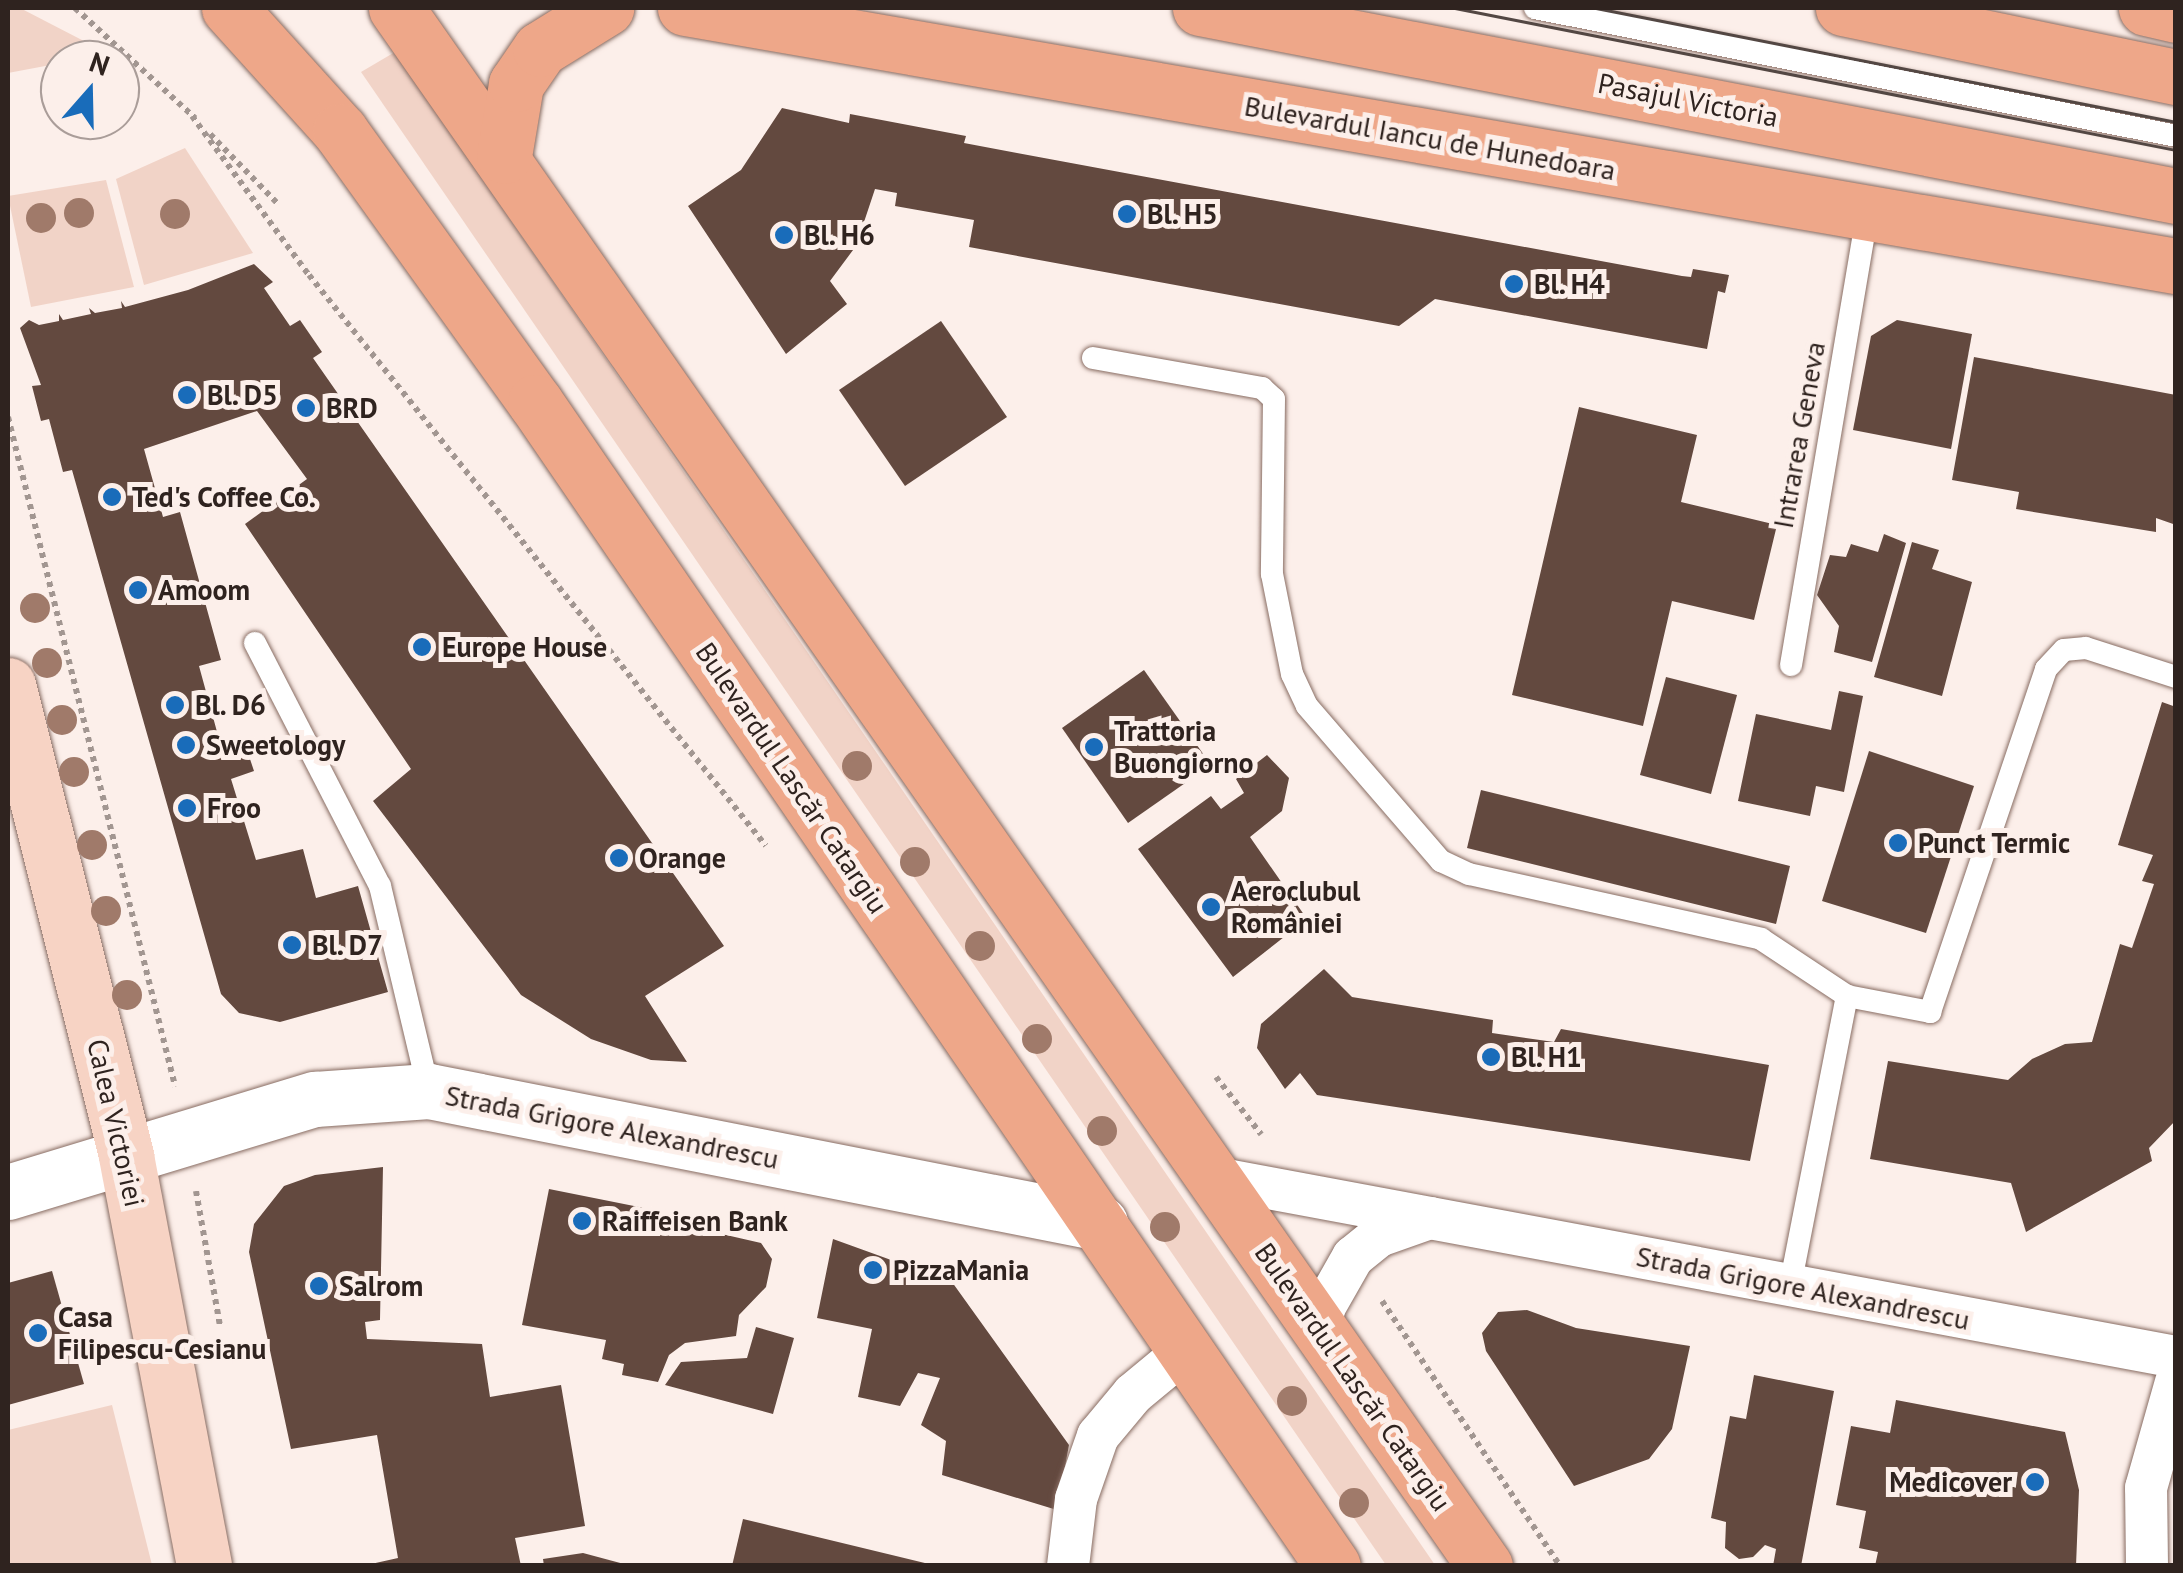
<!DOCTYPE html>
<meta charset="utf-8">
<style>
body{margin:0}
#map{position:relative;width:2183px;height:1573px;overflow:hidden;background:#fcefea;font-family:"PT Sans",sans-serif}
div>[style]{position:absolute}
[style*='--x']{left:calc(var(--x)*1px);top:calc(var(--y)*1px);width:calc(var(--w)*1px);rotate:calc(var(--a)*1deg)}
.green>*{inset:0;background:#f1d3c7}
.building>*{inset:0;background:#63493f}
.path>*{height:6px;margin-top:-3px;transform-origin:0;background:repeating-linear-gradient(90deg,#a29691 0 5px,transparent 0 10px)}
.roads{filter:drop-shadow(0 0 2px #886c62) drop-shadow(0 0 2px #886c62)}
.service>*{height:22px;margin:-11px;padding:0 11px;transform-origin:11px;border-radius:11px;background:#fff}
.minor>*{height:42px;margin:-21px;padding:0 21px;transform-origin:21px;border-radius:21px;background:#fff}
.tertiary>*{height:55px;margin:-27.5px;padding:0 27.5px;transform-origin:27.5px;border-radius:27.5px;background:#fff}
.secondary>*{height:55px;margin:-27.5px;padding:0 27.5px;transform-origin:27.5px;border-radius:27.5px;background:#f7d3c4}
.primary>*{height:55px;margin:-27.5px;padding:0 27.5px;transform-origin:27.5px;border-radius:27.5px;background:#eea789}
.tram>*{height:2.5px;margin:-1.25px;padding:0 1.25px;transform-origin:1.25px;border-radius:1.25px;background:#534743}
.trees>*{width:30px;height:30px;margin:-15px;border-radius:50%;background:#a07a6a}
.dots>*{width:28px;height:28px;translate:-50% -50%;box-sizing:border-box;border:5px solid #fcefea;border-radius:50%}
span{translate:-50% -50%;white-space:nowrap;text-align:center;line-height:1.15;-webkit-text-stroke:10px #fcefea;paint-order:stroke}
.street-label{font-size:28px;color:#2f231f}
.poi-label{font-size:28px;color:#2f231f;font-weight:700}
.left{translate:0 -50%;text-align:left}
.right{translate:-100% -50%;text-align:right}
.frame{position:absolute;inset:0;border:10px solid #2f231f;pointer-events:none}
.north{position:absolute;left:40px;top:40px;width:100px;height:100px;box-sizing:border-box;background:#fcefea;border:2px solid #aa9d99;border-radius:50%;rotate:20deg;font-size:28px;font-weight:700;line-height:40px;text-align:center;color:#2f231f}
.north::after{content:'';display:block;margin:auto;width:35px;height:45px;background:#196cba;clip-path:polygon(50% 0,100% 100%,50% 72%,0 100%)}
</style>
<div id="map">
<div class="green">
<div style="clip-path:polygon(8px 8px,20px 8px,109px 54px,8px 73px)"></div>
<div style="clip-path:polygon(395px 52px,1435px 1565px,1386px 1565px,361px 72px)"></div>
<div style="clip-path:polygon(185px 148px,253px 253px,144px 285px,116px 179px)"></div>
<div style="clip-path:polygon(106px 180px,134px 287px,31px 307px,8px 196px)"></div>
<div style="clip-path:polygon(112px 1405px,152px 1565px,8px 1565px,8px 1430px)"></div>
</div>
<div class="building">
<div style="clip-path:polygon(782px 108px,849px 123px,850px 114px,966px 136px,964px 143px,1017px 153px,1682px 276px,1691px 277px,1693px 269px,1729px 275px,1725px 293px,1718px 291px,1707px 349px,1435px 299px,1399px 326px,969px 247px,974px 220px,895px 206px,897px 193px,875px 189px,856px 246px,830px 281px,847px 304px,786px 354px,688px 206px,741px 170px)"></div>
<div style="clip-path:polygon(254px 264px,273px 282px,264px 288px,290px 326px,300px 320px,322px 352px,313px 358px,724px 946px,645px 996px,687px 1062px,651px 1060px,591px 1039px,521px 995px,373px 801px,411px 769px,245px 524px,307px 479px,257px 411px,144px 449px,163px 517px,180px 512px,221px 660px,199px 666px,222px 750px,245px 744px,254px 771px,231px 779px,256px 860px,303px 849px,316px 898px,358px 886px,388px 992px,280px 1022px,239px 1013px,221px 994px,72px 470px,63px 472px,49px 419px,41px 421px,32px 386px,41px 385px,20px 328px,29px 320px,39px 325px,59px 321px,59px 314px,63px 320px,91px 314px,89px 308px,95px 313px,122px 308px,121px 301px,125px 307px,188px 290px)"></div>
<div style="clip-path:polygon(1897px 320px,1972px 334px,1951px 449px,1853px 430px,1871px 336px)"></div>
<div style="clip-path:polygon(941px 321px,1007px 417px,905px 486px,839px 390px)"></div>
<div style="clip-path:polygon(1974px 357px,2176px 395px,2176px 525px,2156px 518px,2156px 532px,2016px 509px,2019px 492px,1952px 480px)"></div>
<div style="clip-path:polygon(1579px 407px,1697px 435px,1681px 502px,1777px 525px,1754px 620px,1672px 601px,1643px 726px,1512px 695px)"></div>
<div style="clip-path:polygon(1884px 534px,1906px 543px,1872px 662px,1834px 652px,1839px 626px,1817px 595px,1830px 555px,1846px 557px,1851px 544px,1878px 552px)"></div>
<div style="clip-path:polygon(1912px 542px,1939px 550px,1932px 569px,1972px 582px,1942px 696px,1874px 677px)"></div>
<div style="clip-path:polygon(1144px 670px,1211px 765px,1128px 823px,1062px 728px)"></div>
<div style="clip-path:polygon(1666px 677px,1737px 695px,1711px 794px,1640px 775px)"></div>
<div style="clip-path:polygon(1839px 691px,1863px 696px,1844px 792px,1816px 786px,1810px 816px,1738px 801px,1756px 714px,1831px 730px)"></div>
<div style="clip-path:polygon(2162px 702px,2176px 707px,2176px 1120px,2149px 1148px,2152px 1161px,2026px 1232px,2011px 1183px,1870px 1159px,1888px 1061px,2008px 1080px,2032px 1059px,2065px 1044px,2092px 1042px,2120px 944px,2132px 948px,2154px 884px,2142px 881px,2153px 855px,2118px 845px)"></div>
<div style="clip-path:polygon(1869px 751px,1974px 786px,1926px 933px,1822px 901px)"></div>
<div style="clip-path:polygon(1267px 755px,1289px 778px,1282px 811px,1250px 837px,1307px 919px,1233px 977px,1138px 849px,1211px 796px,1221px 809px,1244px 793px,1236px 779px)"></div>
<div style="clip-path:polygon(1481px 790px,1790px 866px,1776px 924px,1467px 848px)"></div>
<div style="clip-path:polygon(1324px 969px,1352px 997px,1493px 1020px,1492px 1033px,1554px 1042px,1561px 1029px,1769px 1065px,1750px 1161px,1317px 1095px,1300px 1073px,1285px 1089px,1257px 1048px,1261px 1024px)"></div>
<div style="clip-path:polygon(383px 1167px,380px 1320px,365px 1322px,367px 1339px,482px 1344px,490px 1397px,561px 1385px,585px 1526px,515px 1538px,521px 1566px,362px 1566px,398px 1558px,377px 1435px,291px 1449px,249px 1252px,254px 1224px,284px 1186px,315px 1175px)"></div>
<div style="clip-path:polygon(549px 1189px,654px 1210px,652px 1218px,761px 1243px,772px 1259px,766px 1287px,739px 1315px,736px 1336px,685px 1343px,669px 1355px,658px 1382px,622px 1375px,624px 1364px,602px 1359px,606px 1340px,522px 1325px)"></div>
<div style="clip-path:polygon(833px 1239px,952px 1282px,1069px 1445px,1057px 1510px,942px 1475px,946px 1441px,921px 1425px,940px 1378px,918px 1373px,900px 1406px,858px 1397px,872px 1329px,817px 1318px)"></div>
<div style="clip-path:polygon(52px 1271px,84px 1384px,8px 1405px,8px 1283px)"></div>
<div style="clip-path:polygon(1527px 1310px,1576px 1328px,1690px 1346px,1672px 1429px,1649px 1459px,1574px 1486px,1486px 1351px,1482px 1333px,1498px 1312px)"></div>
<div style="clip-path:polygon(756px 1327px,794px 1338px,773px 1414px,665px 1385px,681px 1362px,747px 1358px)"></div>
<div style="clip-path:polygon(1754px 1375px,1834px 1391px,1801px 1566px,1773px 1566px,1776px 1549px,1765px 1545px,1753px 1557px,1739px 1559px,1725px 1548px,1726px 1522px,1711px 1518px,1730px 1416px,1746px 1419px)"></div>
<div style="clip-path:polygon(1896px 1400px,2065px 1432px,2079px 1490px,2076px 1566px,1875px 1566px,1878px 1552px,1859px 1548px,1866px 1511px,1836px 1505px,1851px 1426px,1890px 1433px)"></div>
<div style="clip-path:polygon(743px 1519px,929px 1564px,928px 1566px,732px 1566px)"></div>
<div style="clip-path:polygon(583px 1553px,624px 1564px,623px 1566px,544px 1566px,543px 1559px)"></div>
</div>
<div class="path">
<div style="--x:75;--y:8;--w:163;--a:42.5"></div>
<div style="--x:192;--y:116;--w:197;--a:53.7"></div>
<div style="--x:309;--y:275;--w:731;--a:51.33"></div>
<div style="--x:210;--y:134;--w:99;--a:45.8"></div>
<div style="--x:8;--y:417;--w:690;--a:75.98"></div>
<div style="--x:1216;--y:1077;--w:73;--a:51.7"></div>
<div style="--x:196;--y:1191;--w:137;--a:79.9"></div>
<div style="--x:1382;--y:1301;--w:319;--a:56.1"></div>
</div>
<div class="roads">
<div class="service">
<div style="--x:1535;--y:8;--w:654;--a:11.29"></div>
<div style="--x:1093;--y:358;--w:172;--a:10.1"></div>
<div style="--x:1262;--y:388;--w:16;--a:43"></div>
<div style="--x:1274;--y:399;--w:175;--a:90.7"></div>
<div style="--x:1272;--y:574;--w:102;--a:78.7"></div>
<div style="--x:1292;--y:674;--w:35;--a:65"></div>
<div style="--x:1307;--y:706;--w:205;--a:49.2"></div>
<div style="--x:1441;--y:861;--w:31;--a:25"></div>
<div style="--x:1469;--y:874;--w:299;--a:12.5"></div>
<div style="--x:1761;--y:939;--w:103;--a:33.5"></div>
<div style="--x:1847;--y:996;--w:85;--a:10.9"></div>
<div style="--x:1930;--y:1012;--w:362;--a:-71.3"></div>
<div style="--x:2046;--y:669;--w:26;--a:-47"></div>
<div style="--x:2064;--y:650;--w:22;--a:-5"></div>
<div style="--x:2086;--y:648;--w:95;--a:17.9"></div>
<div style="--x:255;--y:643;--w:273;--a:62.8"></div>
<div style="--x:380;--y:886;--w:211;--a:76.6"></div>
<div style="--x:1791;--y:665;--w:457;--a:-80.4"></div>
<div style="--x:1790;--y:1286;--w:296;--a:-78.9"></div>
</div>
<div class="minor">
<div style="--x:1215;--y:1178;--w:978;--a:10.55"></div>
<div style="--x:1321;--y:1330;--w:22;--a:-82"></div>
<div style="--x:1324;--y:1308;--w:59;--a:-60.4"></div>
<div style="--x:1353;--y:1257;--w:33;--a:-39"></div>
<div style="--x:1379;--y:1236;--w:54;--a:-19.4"></div>
<div style="--x:1068;--y:1566;--w:67;--a:-83.2"></div>
<div style="--x:1076;--y:1499;--w:67;--a:-70.8"></div>
<div style="--x:1098;--y:1436;--w:55;--a:-50.2"></div>
<div style="--x:1133;--y:1394;--w:67;--a:-39.6"></div>
<div style="--x:2147;--y:1566;--w:78;--a:-90.7"></div>
<div style="--x:2146;--y:1488;--w:110;--a:-74.2"></div>
</div>
<div class="tertiary">
<div style="--x:8;--y:1192;--w:321;--a:-16.9"></div>
<div style="--x:315;--y:1099;--w:114;--a:-4"></div>
<div style="--x:429;--y:1091;--w:684;--a:11.13"></div>
</div>
<div class="secondary">
<div style="--x:8;--y:685;--w:486;--a:75.9"></div>
<div style="--x:126;--y:1156;--w:417;--a:79.2"></div>
</div>
<div class="primary">
<div style="--x:229;--y:8;--w:166;--a:47.9"></div>
<div style="--x:340;--y:131;--w:334;--a:54.3"></div>
<div style="--x:535;--y:402;--w:1411;--a:55.57"></div>
<div style="--x:396;--y:8;--w:1901;--a:55.05"></div>
<div style="--x:685;--y:8;--w:1513;--a:9.82"></div>
<div style="--x:1200;--y:8;--w:994;--a:10.9"></div>
<div style="--x:1843;--y:8;--w:340;--a:11.7"></div>
<div style="--x:2146;--y:8;--w:31;--a:13"></div>
<div style="--x:504;--y:156;--w:73;--a:-80.5"></div>
<div style="--x:516;--y:84;--w:42;--a:-55.6"></div>
<div style="--x:540;--y:49;--w:78;--a:-31.8"></div>
</div>
</div>
<div class="tram">
<div style="--x:1455;--y:8;--w:735;--a:11.14"></div>
<div style="--x:1596;--y:8;--w:591;--a:11.12"></div>
</div>
<div class="trees">
<div style="left:79px;top:213px"></div>
<div style="left:175px;top:214px"></div>
<div style="left:41px;top:218px"></div>
<div style="left:35px;top:608px"></div>
<div style="left:47px;top:663px"></div>
<div style="left:62px;top:720px"></div>
<div style="left:857px;top:766px"></div>
<div style="left:74px;top:772px"></div>
<div style="left:92px;top:845px"></div>
<div style="left:915px;top:862px"></div>
<div style="left:106px;top:911px"></div>
<div style="left:980px;top:946px"></div>
<div style="left:127px;top:995px"></div>
<div style="left:1037px;top:1039px"></div>
<div style="left:1102px;top:1131px"></div>
<div style="left:1165px;top:1227px"></div>
<div style="left:1292px;top:1401px"></div>
<div style="left:1354px;top:1503px"></div>
</div>
<div class="dots">
<div style="left:1127px;top:214px;background:#196cba"></div>
<div style="left:784px;top:235px;background:#196cba"></div>
<div style="left:1514px;top:284px;background:#196cba"></div>
<div style="left:187px;top:395px;background:#196cba"></div>
<div style="left:306px;top:408px;background:#196cba"></div>
<div style="left:112px;top:497px;background:#196cba"></div>
<div style="left:138px;top:590px;background:#196cba"></div>
<div style="left:422px;top:647px;background:#196cba"></div>
<div style="left:175px;top:705px;background:#196cba"></div>
<div style="left:186px;top:745px;background:#196cba"></div>
<div style="left:1094px;top:747px;background:#196cba"></div>
<div style="left:187px;top:808px;background:#196cba"></div>
<div style="left:1898px;top:843px;background:#196cba"></div>
<div style="left:619px;top:858px;background:#196cba"></div>
<div style="left:1211px;top:907px;background:#196cba"></div>
<div style="left:292px;top:945px;background:#196cba"></div>
<div style="left:1491px;top:1057px;background:#196cba"></div>
<div style="left:582px;top:1221px;background:#196cba"></div>
<div style="left:873px;top:1270px;background:#196cba"></div>
<div style="left:319px;top:1286px;background:#196cba"></div>
<div style="left:38px;top:1333px;background:#196cba"></div>
<div style="left:2035px;top:1482px;background:#196cba"></div>
</div>
<div class="street-label">
<span style="left:1688px;top:100px;rotate:11deg">Pasajul Victoria</span>
<span style="left:1430px;top:138px;rotate:10deg">Bulevardul Iancu de Hunedoara</span>
<span style="left:1799px;top:435px;rotate:-80deg">Intrarea Geneva</span>
<span style="left:792px;top:778px;rotate:56deg">Bulevardul Lascăr Catargiu</span>
<span style="left:116px;top:1123px;rotate:77deg">Calea Victoriei</span>
<span style="left:612px;top:1127px;rotate:11deg">Strada Grigore Alexandrescu</span>
<span style="left:1803px;top:1288px;rotate:11deg">Strada Grigore Alexandrescu</span>
<span style="left:1353px;top:1377px;rotate:55deg">Bulevardul Lascăr Catargiu</span>
</div>
<div class="poi-label">
<span class="left" style="left:1147px;top:214px">Bl. H5</span>
<span class="left" style="left:804px;top:235px">Bl. H6</span>
<span class="left" style="left:1534px;top:284px">Bl. H4</span>
<span class="left" style="left:207px;top:395px">Bl. D5</span>
<span class="left" style="left:326px;top:408px">BRD</span>
<span class="left" style="left:132px;top:497px">Ted's Coffee Co.</span>
<span class="left" style="left:158px;top:590px">Amoom</span>
<span class="left" style="left:442px;top:647px">Europe House</span>
<span class="left" style="left:195px;top:705px">Bl. D6</span>
<span class="left" style="left:1114px;top:747px">Trattoria<br>Buongiorno</span>
<span class="left" style="left:206px;top:745px">Sweetology</span>
<span class="left" style="left:207px;top:808px">Froo</span>
<span class="left" style="left:1918px;top:843px">Punct Termic</span>
<span class="left" style="left:639px;top:858px">Orange</span>
<span class="left" style="left:1231px;top:907px">Aeroclubul<br>României</span>
<span class="left" style="left:312px;top:945px">Bl. D7</span>
<span class="left" style="left:1511px;top:1057px">Bl. H1</span>
<span class="left" style="left:602px;top:1221px">Raiffeisen Bank</span>
<span class="left" style="left:893px;top:1270px">PizzaMania</span>
<span class="left" style="left:339px;top:1286px">Salrom</span>
<span class="left" style="left:58px;top:1333px">Casa<br>Filipescu-Cesianu</span>
<span class="right" style="left:2012px;top:1482px">Medicover</span>
</div>
<div class="frame"></div>
<div class="north">N</div>
</div>
